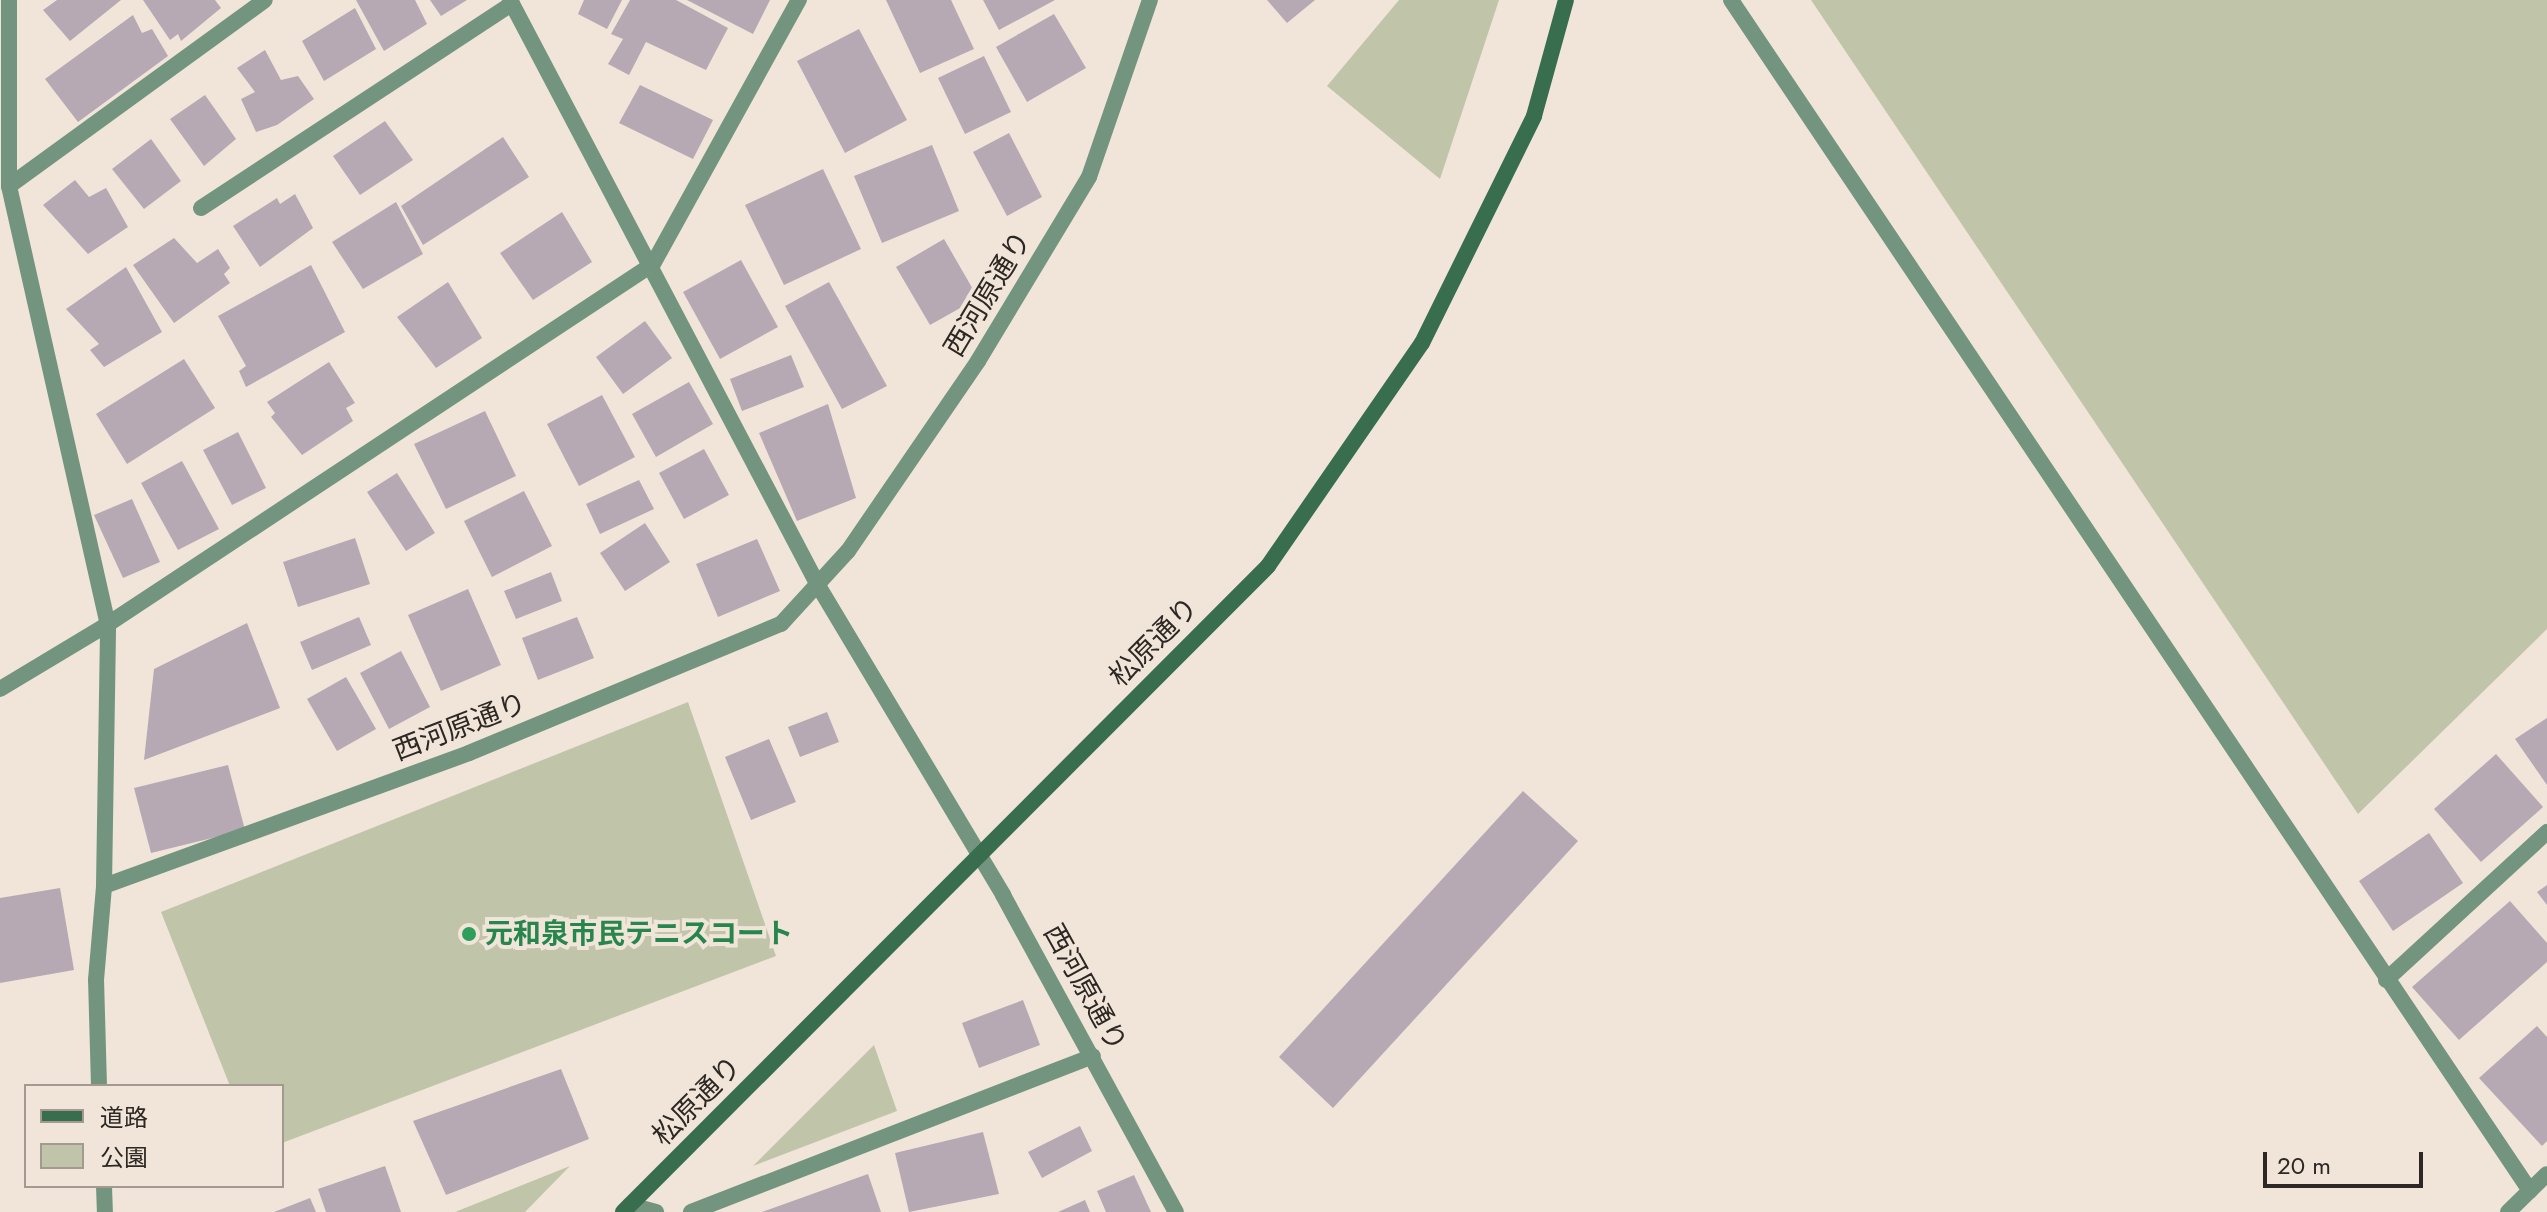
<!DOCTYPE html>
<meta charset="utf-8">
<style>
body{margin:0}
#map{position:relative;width:2547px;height:1212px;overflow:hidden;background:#f1e5d9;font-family:Jost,"Noto Sans JP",sans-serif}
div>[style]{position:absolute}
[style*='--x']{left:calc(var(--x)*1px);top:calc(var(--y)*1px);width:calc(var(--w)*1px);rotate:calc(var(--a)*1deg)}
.green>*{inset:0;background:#c0c5aa}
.building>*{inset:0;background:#b6a9b3}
.service>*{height:16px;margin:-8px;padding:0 8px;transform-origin:8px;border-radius:8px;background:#73957f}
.minor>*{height:16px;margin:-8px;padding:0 8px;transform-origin:8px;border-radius:8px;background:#73957f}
.secondary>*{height:16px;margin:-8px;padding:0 8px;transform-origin:8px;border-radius:8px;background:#386e4e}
.dots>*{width:22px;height:22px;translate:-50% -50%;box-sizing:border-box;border:4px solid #f1e5d9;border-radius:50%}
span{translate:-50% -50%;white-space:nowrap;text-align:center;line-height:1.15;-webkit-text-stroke:8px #f1e5d9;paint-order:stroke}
.street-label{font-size:28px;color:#2d2824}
.leisure-label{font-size:28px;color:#27864d;font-weight:700}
.left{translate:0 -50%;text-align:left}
.legend{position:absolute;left:24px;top:1084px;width:260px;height:104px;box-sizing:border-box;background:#f1e5d9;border:2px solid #a39991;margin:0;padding:10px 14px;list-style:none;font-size:24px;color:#2d2824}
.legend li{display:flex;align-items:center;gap:16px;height:40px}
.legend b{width:40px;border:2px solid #a39991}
.scale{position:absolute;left:2263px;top:1152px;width:160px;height:36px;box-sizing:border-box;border:4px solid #2d2824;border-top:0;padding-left:10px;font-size:24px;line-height:28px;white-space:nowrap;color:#2d2824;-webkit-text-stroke:6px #f1e5d9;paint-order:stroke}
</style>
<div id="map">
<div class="green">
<div style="clip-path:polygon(1399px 0,1499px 0,1440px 179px,1327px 86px)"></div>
<div style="clip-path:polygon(1811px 0,2547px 0,2547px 629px,2358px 814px)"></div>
<div style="clip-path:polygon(688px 702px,776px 956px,282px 1143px,282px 1086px,230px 1086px,161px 912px)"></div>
<div style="clip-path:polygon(874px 1045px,897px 1111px,753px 1166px)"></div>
<div style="clip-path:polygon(570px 1166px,525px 1212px,455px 1212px)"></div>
</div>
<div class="building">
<div style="clip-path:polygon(57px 0,121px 0,70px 41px,43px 10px)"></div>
<div style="clip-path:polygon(143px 0,215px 0,221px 8px,181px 41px,178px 34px,170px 40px)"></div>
<div style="clip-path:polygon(356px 0,415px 0,427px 24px,384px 51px)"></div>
<div style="clip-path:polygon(430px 0,467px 0,441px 16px)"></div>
<div style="clip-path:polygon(584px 0,622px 0,607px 29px,578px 14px)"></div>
<div style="clip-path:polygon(630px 0,676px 0,728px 28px,706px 70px,646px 42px,629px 75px,608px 64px,623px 39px,611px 34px)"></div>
<div style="clip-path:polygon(687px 0,770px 0,753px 34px)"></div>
<div style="clip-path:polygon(886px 0,951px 0,974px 49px,920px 73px)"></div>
<div style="clip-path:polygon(983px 0,1055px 0,999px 30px)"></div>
<div style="clip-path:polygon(1267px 0,1315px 0,1287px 23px)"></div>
<div style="clip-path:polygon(355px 8px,376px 49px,324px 81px,302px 41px)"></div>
<div style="clip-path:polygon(1054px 14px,1086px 68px,1027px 102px,996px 47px)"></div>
<div style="clip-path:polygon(133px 15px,142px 33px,152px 29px,168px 56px,78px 122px,45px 79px)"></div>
<div style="clip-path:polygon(859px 29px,907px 120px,845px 153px,797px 61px)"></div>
<div style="clip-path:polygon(265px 50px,281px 80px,298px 76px,314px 99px,277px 125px,256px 132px,241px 99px,255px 92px,237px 68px)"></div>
<div style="clip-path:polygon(984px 56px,1011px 112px,965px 134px,938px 78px)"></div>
<div style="clip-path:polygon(640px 85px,713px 120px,693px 159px,619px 123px)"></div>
<div style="clip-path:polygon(205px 95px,236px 139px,204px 166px,170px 119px)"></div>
<div style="clip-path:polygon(385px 121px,413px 160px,360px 195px,333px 156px)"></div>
<div style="clip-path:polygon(1009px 133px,1042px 197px,1007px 216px,973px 152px)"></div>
<div style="clip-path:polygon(503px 137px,529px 177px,423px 245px,401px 206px)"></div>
<div style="clip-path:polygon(151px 139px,181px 181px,144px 209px,112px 169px)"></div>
<div style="clip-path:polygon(932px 145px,959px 211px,882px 243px,854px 176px)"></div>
<div style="clip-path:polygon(823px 169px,861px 249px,784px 285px,745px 205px)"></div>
<div style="clip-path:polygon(75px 180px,89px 197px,106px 188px,128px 227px,88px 254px,43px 205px)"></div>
<div style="clip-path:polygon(295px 194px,313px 228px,260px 267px,233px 226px,277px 198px,280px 204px)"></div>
<div style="clip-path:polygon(396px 202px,423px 254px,363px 289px,332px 242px)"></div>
<div style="clip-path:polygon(562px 212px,592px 262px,533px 300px,500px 253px)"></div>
<div style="clip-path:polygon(174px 238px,197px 263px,218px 249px,230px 268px,224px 274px,230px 283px,174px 323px,133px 265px)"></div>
<div style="clip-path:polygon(944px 239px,978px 298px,930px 325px,896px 267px)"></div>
<div style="clip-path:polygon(741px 260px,778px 327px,720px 359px,683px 292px)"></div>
<div style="clip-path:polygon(311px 265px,345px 332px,246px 387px,239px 371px,246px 366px,218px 316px)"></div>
<div style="clip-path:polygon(126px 267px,162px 332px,104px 367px,90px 350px,99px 344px,66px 309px)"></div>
<div style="clip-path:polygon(448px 282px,482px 338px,436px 368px,397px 317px)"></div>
<div style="clip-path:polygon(829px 282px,887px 386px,842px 409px,785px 306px)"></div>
<div style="clip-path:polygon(645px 321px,672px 358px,623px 394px,596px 357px)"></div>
<div style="clip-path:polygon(791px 355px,804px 387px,742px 411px,730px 379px)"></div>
<div style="clip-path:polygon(184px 359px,215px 408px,127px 464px,96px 414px)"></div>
<div style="clip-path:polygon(329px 362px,355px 403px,346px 408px,353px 421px,302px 455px,271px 417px,275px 413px,267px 402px)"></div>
<div style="clip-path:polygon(689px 382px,713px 424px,656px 457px,632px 414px)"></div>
<div style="clip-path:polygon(602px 395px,635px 457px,579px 486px,547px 424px)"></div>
<div style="clip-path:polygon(828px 404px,856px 498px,797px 521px,759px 433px)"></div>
<div style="clip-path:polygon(485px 411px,516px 476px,446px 509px,414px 444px)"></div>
<div style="clip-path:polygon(238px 432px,266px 488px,232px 505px,203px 450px)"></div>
<div style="clip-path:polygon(704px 449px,729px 495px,684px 519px,659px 473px)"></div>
<div style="clip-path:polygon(182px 461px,219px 529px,178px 550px,141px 483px)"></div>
<div style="clip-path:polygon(397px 473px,435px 533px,406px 551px,367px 492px)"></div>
<div style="clip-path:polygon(639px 480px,654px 509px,600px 534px,586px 504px)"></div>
<div style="clip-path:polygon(524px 491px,552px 546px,492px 577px,464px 521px)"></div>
<div style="clip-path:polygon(132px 499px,160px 562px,123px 578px,94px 515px)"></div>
<div style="clip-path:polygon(645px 523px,670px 562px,625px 591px,600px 553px)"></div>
<div style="clip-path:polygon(355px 538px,370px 584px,298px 607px,283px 562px)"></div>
<div style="clip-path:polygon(757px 539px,780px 591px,718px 617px,696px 564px)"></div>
<div style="clip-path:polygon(551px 572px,562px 601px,516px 619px,504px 591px)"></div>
<div style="clip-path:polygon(468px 589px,501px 665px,441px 691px,408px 615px)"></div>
<div style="clip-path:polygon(359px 617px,371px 645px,312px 670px,300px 642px)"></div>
<div style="clip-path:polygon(577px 617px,594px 658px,538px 680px,522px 638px)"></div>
<div style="clip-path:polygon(247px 623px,280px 708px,144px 760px,154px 669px)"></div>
<div style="clip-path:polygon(401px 651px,430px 707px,389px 729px,360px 673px)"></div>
<div style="clip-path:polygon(346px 677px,376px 729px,337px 751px,307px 699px)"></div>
<div style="clip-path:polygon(827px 712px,839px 742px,800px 757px,788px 727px)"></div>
<div style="clip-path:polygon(2547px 718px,2547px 785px,2515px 739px)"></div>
<div style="clip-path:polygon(769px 739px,796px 802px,751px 820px,725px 757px)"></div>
<div style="clip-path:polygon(2496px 754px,2543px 807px,2481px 862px,2434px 809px)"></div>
<div style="clip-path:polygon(228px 765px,245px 830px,151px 853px,134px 788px)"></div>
<div style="clip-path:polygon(1523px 791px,1578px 841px,1333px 1108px,1279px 1057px)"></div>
<div style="clip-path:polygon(2429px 833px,2463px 883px,2393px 931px,2359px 881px)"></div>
<div style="clip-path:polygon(2547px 885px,2547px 905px,2537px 892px)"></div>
<div style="clip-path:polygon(60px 888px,74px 970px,0 983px,0 898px)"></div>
<div style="clip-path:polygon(2510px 901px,2547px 943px,2547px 962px,2459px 1040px,2412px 987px)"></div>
<div style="clip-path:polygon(1023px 1000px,1040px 1045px,979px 1068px,962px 1023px)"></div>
<div style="clip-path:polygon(2537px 1026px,2547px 1037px,2547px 1141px,2542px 1146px,2479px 1078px)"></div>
<div style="clip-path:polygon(561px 1069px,589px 1139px,446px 1195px,413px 1121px)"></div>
<div style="clip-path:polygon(1080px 1126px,1092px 1151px,1042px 1178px,1028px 1152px)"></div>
<div style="clip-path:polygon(983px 1132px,999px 1194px,909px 1212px,895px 1153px)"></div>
<div style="clip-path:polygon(385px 1166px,401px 1212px,326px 1212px,318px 1189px)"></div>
<div style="clip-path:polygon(868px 1174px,881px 1212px,762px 1212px)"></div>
<div style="clip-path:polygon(1134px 1175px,1151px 1212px,1106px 1212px,1097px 1191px)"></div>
<div style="clip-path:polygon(310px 1198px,316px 1212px,274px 1212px)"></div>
<div style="clip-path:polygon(1085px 1200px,1090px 1212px,1058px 1212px)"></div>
</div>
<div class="service">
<div style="--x:9;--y:0;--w:186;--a:90"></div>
<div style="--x:9;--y:186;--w:449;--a:77.3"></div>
<div style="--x:9;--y:186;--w:316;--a:-36"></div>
<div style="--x:201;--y:208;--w:372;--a:-33.3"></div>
<div style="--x:630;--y:1205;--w:27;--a:15"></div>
<div style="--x:691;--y:1212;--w:431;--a:-21.2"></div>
</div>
<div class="minor">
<div style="--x:510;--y:0;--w:663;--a:62.24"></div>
<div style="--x:819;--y:587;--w:359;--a:59.1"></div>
<div style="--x:1003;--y:895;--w:361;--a:61.4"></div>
<div style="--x:1731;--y:0;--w:1434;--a:56.14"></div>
<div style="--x:0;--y:689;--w:126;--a:-31"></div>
<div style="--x:108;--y:624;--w:653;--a:-33.45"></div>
<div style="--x:653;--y:264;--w:302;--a:-61.1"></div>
<div style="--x:104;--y:886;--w:388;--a:-20"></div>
<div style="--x:469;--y:753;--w:338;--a:-22.5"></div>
<div style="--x:781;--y:624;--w:99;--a:-47.5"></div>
<div style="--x:848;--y:551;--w:230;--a:-55.6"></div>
<div style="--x:978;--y:361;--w:215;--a:-58.9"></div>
<div style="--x:1089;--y:177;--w:187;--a:-71"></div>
<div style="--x:2386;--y:980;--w:219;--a:-42.6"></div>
<div style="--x:99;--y:1086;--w:106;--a:-91.6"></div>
<div style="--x:96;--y:980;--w:94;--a:-85.1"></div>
<div style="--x:104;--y:886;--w:262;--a:-89.1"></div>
<div style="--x:104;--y:1186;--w:26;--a:88"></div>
<div style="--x:2508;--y:1212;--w:54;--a:-44.3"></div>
</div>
<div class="secondary">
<div style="--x:623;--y:1212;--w:913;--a:-45.04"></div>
<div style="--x:1268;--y:566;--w:271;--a:-55.4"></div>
<div style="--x:1422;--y:343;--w:253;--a:-63.7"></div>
<div style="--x:1534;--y:116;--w:120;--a:-74.6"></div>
</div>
<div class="dots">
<div style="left:469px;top:934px;background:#2e9e5b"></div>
</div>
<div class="street-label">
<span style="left:988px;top:294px;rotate:-59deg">西河原通り</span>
<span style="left:1154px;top:642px;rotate:-45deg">松原通り</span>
<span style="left:460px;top:727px;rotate:-21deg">西河原通り</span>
<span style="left:1085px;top:988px;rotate:61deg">西河原通り</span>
<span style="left:697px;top:1101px;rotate:-45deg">松原通り</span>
</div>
<div class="leisure-label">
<span class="left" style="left:485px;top:934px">元和泉市民テニスコート</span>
</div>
<ul class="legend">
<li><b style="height:10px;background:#386e4e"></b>道路</li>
<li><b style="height:22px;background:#c0c5aa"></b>公園</li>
</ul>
<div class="scale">20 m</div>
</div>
